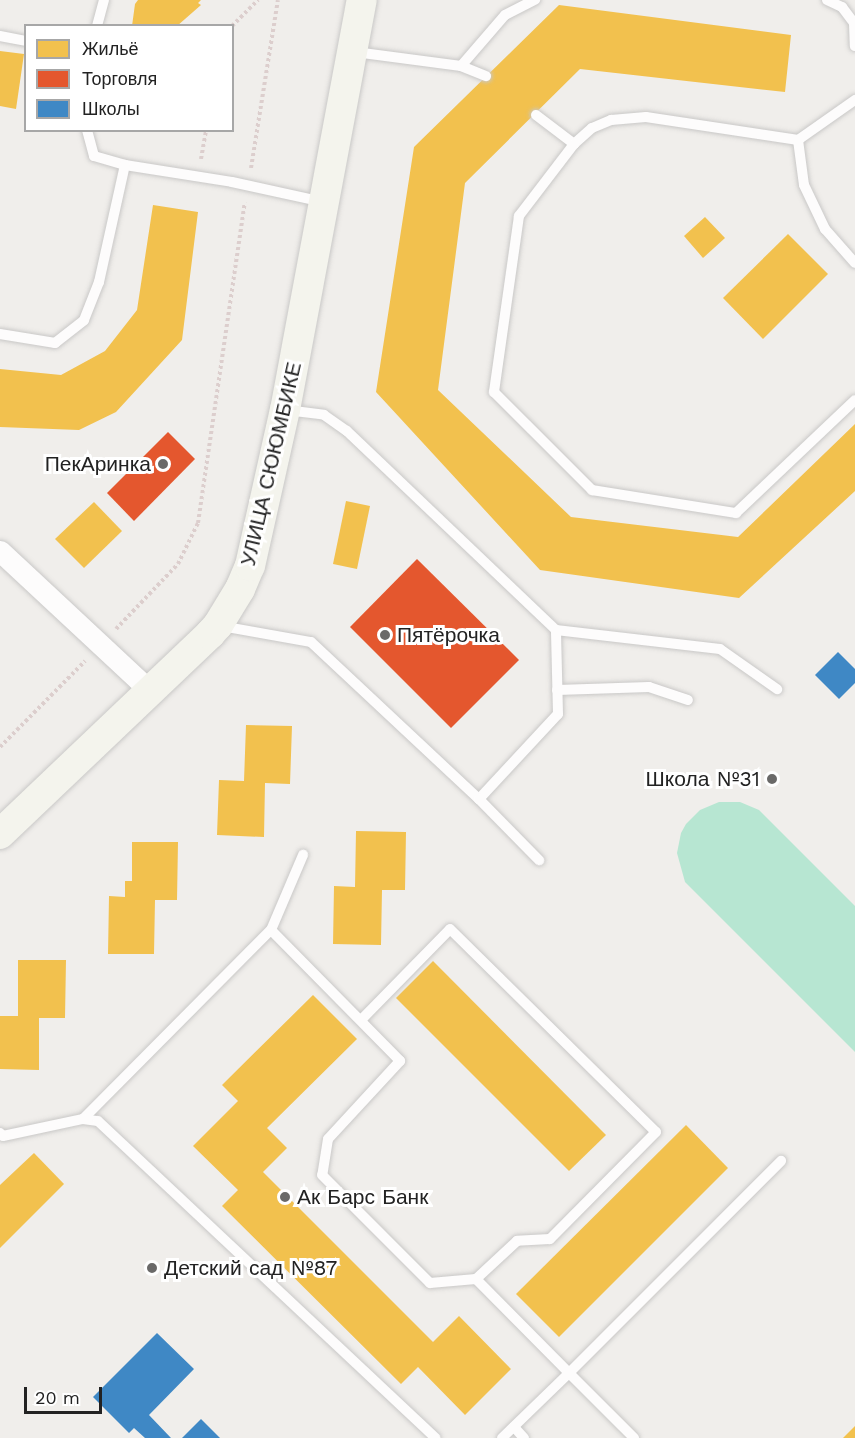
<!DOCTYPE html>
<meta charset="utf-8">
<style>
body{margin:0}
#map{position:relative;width:855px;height:1438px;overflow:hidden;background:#f0eeeb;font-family:"Work Sans",sans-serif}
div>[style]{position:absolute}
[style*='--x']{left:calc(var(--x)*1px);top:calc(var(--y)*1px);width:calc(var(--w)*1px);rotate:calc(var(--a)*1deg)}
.pitch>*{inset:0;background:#b7e6d2}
.homes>*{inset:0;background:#f2c14e}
.shops>*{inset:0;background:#e4572e}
.schools>*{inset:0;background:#3f88c5}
.path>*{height:4px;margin-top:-2px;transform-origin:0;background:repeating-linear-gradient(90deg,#dccecd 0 3px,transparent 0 6px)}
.roads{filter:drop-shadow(0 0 2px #c9c8c7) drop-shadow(0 0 2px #c9c8c7)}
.lane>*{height:10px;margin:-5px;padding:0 5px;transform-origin:5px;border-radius:5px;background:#fdfcfc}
.street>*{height:21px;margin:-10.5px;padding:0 10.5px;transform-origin:10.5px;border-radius:10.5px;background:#fdfcfc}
.secondary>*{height:30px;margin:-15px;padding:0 15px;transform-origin:15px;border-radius:15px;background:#f4f4ed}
.dots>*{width:16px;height:16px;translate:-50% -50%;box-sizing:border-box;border:3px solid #fff;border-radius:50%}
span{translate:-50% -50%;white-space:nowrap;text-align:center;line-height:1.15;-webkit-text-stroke:6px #fff;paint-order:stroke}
.poi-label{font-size:21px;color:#222}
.right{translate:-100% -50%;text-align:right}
.left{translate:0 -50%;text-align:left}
.street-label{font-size:21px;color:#222}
.legend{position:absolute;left:24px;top:24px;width:210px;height:108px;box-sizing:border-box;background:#fff;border:2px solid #a7a7a7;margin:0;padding:8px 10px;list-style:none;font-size:18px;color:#222}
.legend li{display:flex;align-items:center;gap:12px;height:30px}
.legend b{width:30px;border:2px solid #a7a7a7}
.scale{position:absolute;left:24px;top:1387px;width:78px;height:27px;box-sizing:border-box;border:3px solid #222;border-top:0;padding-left:8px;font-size:18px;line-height:21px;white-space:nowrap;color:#222;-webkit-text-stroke:4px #fff;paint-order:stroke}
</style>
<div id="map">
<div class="pitch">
<div style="clip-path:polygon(719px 802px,740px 802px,759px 810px,855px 906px,855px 1052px,685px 882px,677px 853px,681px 833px,686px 824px,700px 810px)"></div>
</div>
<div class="homes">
<div style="clip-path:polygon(138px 0,201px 0,198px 3px,201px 5px,177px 26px,132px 26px,135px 4px)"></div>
<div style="clip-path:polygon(559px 5px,791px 35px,785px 92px,580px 69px,465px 183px,438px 390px,571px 517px,738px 537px,855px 424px,855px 491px,739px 598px,540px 570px,376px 392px,414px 147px)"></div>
<div style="clip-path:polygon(0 51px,24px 54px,16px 109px,0 106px)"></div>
<div style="clip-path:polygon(153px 205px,198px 212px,182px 340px,116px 412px,79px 430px,0 427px,0 369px,61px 375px,105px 351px,137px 310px)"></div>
<div style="clip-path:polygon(705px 217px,725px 238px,703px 258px,684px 236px)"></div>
<div style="clip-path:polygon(788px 234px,828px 274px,763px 339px,723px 298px)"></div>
<div style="clip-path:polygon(346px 501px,370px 506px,357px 569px,333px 564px)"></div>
<div style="clip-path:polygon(94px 502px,122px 531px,84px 568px,55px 539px)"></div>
<div style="clip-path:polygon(246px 725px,292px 726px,290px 784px,265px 783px,264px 837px,217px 835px,219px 780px,244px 781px)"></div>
<div style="clip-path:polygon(356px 831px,406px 832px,405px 890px,382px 890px,381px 945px,333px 944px,334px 886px,355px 887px)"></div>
<div style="clip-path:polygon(132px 842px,178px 842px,177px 900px,155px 900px,154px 954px,108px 954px,109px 896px,125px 897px,125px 881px,132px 881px)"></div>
<div style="clip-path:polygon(18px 960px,66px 960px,65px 1018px,39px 1018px,39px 1070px,0 1069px,0 1016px,18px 1016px)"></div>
<div style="clip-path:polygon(433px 961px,606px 1135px,569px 1171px,396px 998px)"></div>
<div style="clip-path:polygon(313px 995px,357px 1039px,267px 1128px,287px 1148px,263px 1172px,433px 1342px,459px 1316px,511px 1369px,465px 1415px,418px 1367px,401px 1384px,222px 1206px,238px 1190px,193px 1146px,238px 1101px,222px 1085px)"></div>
<div style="clip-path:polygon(686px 1125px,728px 1168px,559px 1337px,516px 1294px)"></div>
<div style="clip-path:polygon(34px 1153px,64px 1184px,0 1248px,0 1185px)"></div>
<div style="clip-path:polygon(855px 1426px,855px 1438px,843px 1438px)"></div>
</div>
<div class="shops">
<div style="clip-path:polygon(168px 432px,195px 459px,134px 521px,107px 493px)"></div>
<div style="clip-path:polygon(417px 559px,519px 660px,451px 728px,350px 627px)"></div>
</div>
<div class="schools">
<div style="clip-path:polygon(838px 652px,855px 669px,855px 683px,839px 699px,815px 675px)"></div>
<div style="clip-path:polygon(157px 1333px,194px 1369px,149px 1415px,171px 1438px,145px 1438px,134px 1428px,129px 1433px,93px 1397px)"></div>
<div style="clip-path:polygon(201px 1419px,220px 1438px,182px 1438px)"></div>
</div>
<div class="path">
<div style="--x:232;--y:26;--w:37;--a:-45"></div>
<div style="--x:201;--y:159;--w:29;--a:-80"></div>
<div style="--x:251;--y:168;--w:170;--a:-80.9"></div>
<div style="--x:116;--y:629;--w:90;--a:-46.4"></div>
<div style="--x:178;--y:564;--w:46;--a:-64"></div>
<div style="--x:198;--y:523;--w:324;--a:-81.7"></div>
<div style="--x:0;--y:747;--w:121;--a:-45.3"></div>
</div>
<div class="roads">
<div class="lane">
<div style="--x:827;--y:0;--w:17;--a:25"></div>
<div style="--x:842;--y:7;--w:20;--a:53"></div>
<div style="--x:854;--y:23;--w:23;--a:88"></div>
<div style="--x:97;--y:26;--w:27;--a:-75"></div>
<div style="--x:0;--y:36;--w:26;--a:11"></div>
<div style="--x:355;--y:52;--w:107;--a:7.5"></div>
<div style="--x:461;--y:66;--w:27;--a:22"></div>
<div style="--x:461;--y:66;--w:67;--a:-49.2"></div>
<div style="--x:505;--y:15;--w:34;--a:-27"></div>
<div style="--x:536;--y:115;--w:48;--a:37.3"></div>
<div style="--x:574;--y:144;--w:24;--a:-42"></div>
<div style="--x:592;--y:128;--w:21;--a:-23"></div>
<div style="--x:611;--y:120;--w:35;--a:-5"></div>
<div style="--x:646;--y:117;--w:154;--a:8.6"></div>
<div style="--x:798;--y:140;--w:70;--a:-35.1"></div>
<div style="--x:87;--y:130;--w:27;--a:75"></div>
<div style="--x:94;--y:156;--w:32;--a:16"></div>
<div style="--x:125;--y:165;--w:108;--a:9"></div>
<div style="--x:232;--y:182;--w:94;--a:12.3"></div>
<div style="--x:798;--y:140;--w:45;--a:82.4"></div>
<div style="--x:804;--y:185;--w:49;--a:64.5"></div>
<div style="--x:825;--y:229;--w:45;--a:48.6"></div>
<div style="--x:574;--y:144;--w:91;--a:127.4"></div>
<div style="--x:519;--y:216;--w:178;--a:98.1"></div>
<div style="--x:494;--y:392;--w:139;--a:45"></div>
<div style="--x:592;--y:490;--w:146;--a:9.1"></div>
<div style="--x:736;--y:513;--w:164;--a:-43.5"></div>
<div style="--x:0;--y:334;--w:56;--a:9.3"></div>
<div style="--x:55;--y:343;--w:37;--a:-38"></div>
<div style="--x:84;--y:320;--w:41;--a:-68.5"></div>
<div style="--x:99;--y:282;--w:120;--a:-77.5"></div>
<div style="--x:286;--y:410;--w:38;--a:7"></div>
<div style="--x:324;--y:415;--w:28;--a:35"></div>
<div style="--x:347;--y:431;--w:289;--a:43.6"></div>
<div style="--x:556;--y:630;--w:165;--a:6.6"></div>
<div style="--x:720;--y:649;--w:70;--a:35.1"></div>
<div style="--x:221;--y:626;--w:91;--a:10.1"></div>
<div style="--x:311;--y:642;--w:230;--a:43.1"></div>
<div style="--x:479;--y:799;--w:116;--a:-47.1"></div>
<div style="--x:558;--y:714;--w:84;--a:-91.4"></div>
<div style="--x:557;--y:690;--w:92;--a:-1.9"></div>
<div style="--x:649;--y:687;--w:41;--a:18.4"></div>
<div style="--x:479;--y:799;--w:86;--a:45.5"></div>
<div style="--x:271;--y:930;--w:82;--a:-66.9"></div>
<div style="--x:361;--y:1020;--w:127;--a:-45.6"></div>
<div style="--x:450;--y:929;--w:289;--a:44.6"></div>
<div style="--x:656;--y:1132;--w:151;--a:134.7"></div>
<div style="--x:550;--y:1239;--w:33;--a:177"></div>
<div style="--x:517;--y:1241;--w:56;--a:137.2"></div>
<div style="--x:83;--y:1119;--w:267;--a:-45.2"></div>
<div style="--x:271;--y:930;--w:184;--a:45.4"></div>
<div style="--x:400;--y:1061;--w:106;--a:132.7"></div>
<div style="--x:328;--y:1139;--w:36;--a:99"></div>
<div style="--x:322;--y:1175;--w:153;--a:45"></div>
<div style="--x:430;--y:1283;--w:46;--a:-5"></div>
<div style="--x:476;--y:1279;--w:132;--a:45.3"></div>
<div style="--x:569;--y:1373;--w:300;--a:-45"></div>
<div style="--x:0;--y:1133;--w:4;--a:45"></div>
<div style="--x:3;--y:1136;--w:82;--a:-12"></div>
<div style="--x:83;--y:1119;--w:15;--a:8"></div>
<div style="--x:98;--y:1121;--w:463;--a:43.2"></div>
<div style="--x:514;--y:1427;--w:15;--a:48"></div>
<div style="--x:502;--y:1438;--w:93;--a:-44.1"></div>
<div style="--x:569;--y:1373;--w:92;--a:45"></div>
</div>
<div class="street">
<div style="--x:0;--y:551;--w:207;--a:43"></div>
</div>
<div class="secondary">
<div style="--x:0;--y:834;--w:290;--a:-43.6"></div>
<div style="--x:210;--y:634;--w:12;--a:-48"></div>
<div style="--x:218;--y:625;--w:42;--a:-58.6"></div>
<div style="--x:240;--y:589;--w:25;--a:-67"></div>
<div style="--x:250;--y:566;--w:160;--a:-77.4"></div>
<div style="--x:285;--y:410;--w:417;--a:-79.4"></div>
</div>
</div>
<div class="dots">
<div style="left:163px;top:464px;background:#6a6968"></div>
<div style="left:385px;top:635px;background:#6a6968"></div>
<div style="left:772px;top:779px;background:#6a6968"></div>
<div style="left:285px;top:1197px;background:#6a6968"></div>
<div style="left:152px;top:1268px;background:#6a6968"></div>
</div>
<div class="poi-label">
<span class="right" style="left:151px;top:464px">ПекАринка</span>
<span class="left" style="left:397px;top:635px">Пятёрочка</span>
<span class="right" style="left:760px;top:779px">Школа №31</span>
<span class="left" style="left:297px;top:1197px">Ак Барс Банк</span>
<span class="left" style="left:164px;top:1268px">Детский сад №87</span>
</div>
<div class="street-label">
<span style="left:271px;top:464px;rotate:-77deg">УЛИЦА СЮЮМБИКЕ</span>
</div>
<ul class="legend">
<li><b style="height:16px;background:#f2c14e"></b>Жильё</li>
<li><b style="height:16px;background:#e4572e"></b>Торговля</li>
<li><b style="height:16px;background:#3f88c5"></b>Школы</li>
</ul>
<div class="scale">20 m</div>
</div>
